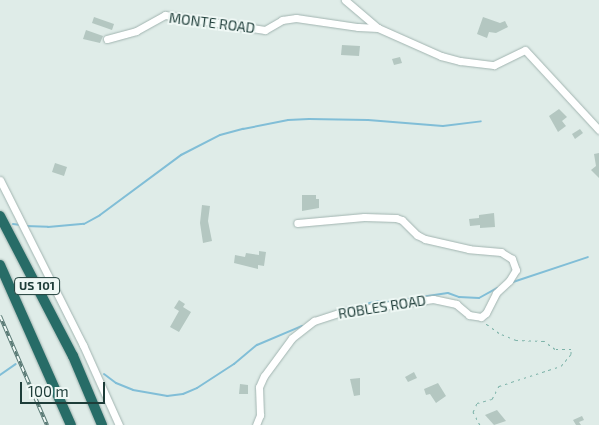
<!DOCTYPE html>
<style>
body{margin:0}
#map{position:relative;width:599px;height:425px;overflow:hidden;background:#dfece8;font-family:"Exo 2",sans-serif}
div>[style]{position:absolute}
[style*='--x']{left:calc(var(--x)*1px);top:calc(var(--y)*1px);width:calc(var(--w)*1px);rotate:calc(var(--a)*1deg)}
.stream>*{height:2px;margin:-1px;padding:0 1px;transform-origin:1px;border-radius:1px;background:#81bed7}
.building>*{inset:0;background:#b4c7c1}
.path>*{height:1px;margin-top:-0.5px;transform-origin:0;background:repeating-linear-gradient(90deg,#7cb2a8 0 2.5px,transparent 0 6.5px)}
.roads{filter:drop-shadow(0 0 1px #a1b4b0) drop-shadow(0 0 1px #a1b4b0)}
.minor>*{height:7px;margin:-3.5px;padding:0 3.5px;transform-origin:3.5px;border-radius:3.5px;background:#fff}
.highway>*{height:10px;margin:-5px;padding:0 5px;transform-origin:5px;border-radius:5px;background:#276c67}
.rail>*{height:4px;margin-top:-2px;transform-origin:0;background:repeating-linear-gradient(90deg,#eff8f5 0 5.5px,#587974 0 11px);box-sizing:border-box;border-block:1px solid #587974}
span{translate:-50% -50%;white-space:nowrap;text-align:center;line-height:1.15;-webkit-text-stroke:4px #eff8f5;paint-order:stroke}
.shield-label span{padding:1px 4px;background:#eff8f5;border:1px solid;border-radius:4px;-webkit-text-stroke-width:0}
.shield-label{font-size:12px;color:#1e3d39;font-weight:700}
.street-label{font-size:14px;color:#1e3d39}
.scale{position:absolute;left:20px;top:382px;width:85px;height:22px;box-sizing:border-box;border:2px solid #1e3d39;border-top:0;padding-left:6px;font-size:15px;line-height:18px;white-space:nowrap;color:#1e3d39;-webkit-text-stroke:4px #eff8f5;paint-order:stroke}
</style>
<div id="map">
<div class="stream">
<div style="--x:13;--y:224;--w:8;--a:7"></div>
<div style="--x:25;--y:226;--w:23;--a:2"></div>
<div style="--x:48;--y:227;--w:36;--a:-5"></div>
<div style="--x:84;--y:224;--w:18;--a:-29"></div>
<div style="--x:100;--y:215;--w:101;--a:-36.5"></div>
<div style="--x:181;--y:155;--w:44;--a:-27.1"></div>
<div style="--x:220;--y:135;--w:24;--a:-15"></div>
<div style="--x:243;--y:129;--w:46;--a:-11.3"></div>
<div style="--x:288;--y:120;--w:21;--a:-3"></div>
<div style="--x:309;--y:119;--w:59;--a:1"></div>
<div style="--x:368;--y:120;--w:75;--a:4.6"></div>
<div style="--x:443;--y:126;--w:38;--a:-7"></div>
<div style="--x:510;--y:283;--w:82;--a:-18.4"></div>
<div style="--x:408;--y:299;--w:40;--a:-8.5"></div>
<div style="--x:448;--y:293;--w:12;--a:20"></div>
<div style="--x:459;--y:297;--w:20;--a:3"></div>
<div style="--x:479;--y:298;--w:21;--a:-29"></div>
<div style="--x:346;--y:308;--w:33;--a:-12"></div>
<div style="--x:378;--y:301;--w:13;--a:4"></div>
<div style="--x:104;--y:374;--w:15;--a:37"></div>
<div style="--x:116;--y:383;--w:18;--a:22"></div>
<div style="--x:133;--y:390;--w:35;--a:10"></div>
<div style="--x:167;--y:396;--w:16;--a:-7"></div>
<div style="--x:183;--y:394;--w:15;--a:-23"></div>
<div style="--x:197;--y:388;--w:44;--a:-33"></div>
<div style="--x:234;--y:364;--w:30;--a:-40"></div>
<div style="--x:257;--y:345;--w:49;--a:-22.9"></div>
<div style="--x:0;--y:375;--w:19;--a:-35"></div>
</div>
<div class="building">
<div style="clip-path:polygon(94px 17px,114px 24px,112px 30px,92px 23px)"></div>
<div style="clip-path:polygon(483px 17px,500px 23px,505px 21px,508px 27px,496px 33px,489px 32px,487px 38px,477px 34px)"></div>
<div style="clip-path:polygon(86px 30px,103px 36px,100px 43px,83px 39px)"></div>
<div style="clip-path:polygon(342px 45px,360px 46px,359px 56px,341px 55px)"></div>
<div style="clip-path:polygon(400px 57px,402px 63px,394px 65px,392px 59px)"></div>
<div style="clip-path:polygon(559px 109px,567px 117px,562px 121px,566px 126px,558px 132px,549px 116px)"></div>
<div style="clip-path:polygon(580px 129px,583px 133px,575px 139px,572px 134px)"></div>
<div style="clip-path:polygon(599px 153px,599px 178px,591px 170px,596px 166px,594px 154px)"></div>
<div style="clip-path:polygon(55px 163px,67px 167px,64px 176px,52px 172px)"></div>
<div style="clip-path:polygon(302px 195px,316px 195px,316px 199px,319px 199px,319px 208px,302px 211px)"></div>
<div style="clip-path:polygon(202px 205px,210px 206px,208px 221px,212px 241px,203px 243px,200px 223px)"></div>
<div style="clip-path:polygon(494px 213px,495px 227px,480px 228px,480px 225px,470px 226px,469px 219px,479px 218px,479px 215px)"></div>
<div style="clip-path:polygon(259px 251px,266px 252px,264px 266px,258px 265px,258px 269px,234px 263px,235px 255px,245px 257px,246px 253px,259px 255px)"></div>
<div style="clip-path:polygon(179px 300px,185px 304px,183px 307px,191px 312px,179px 332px,170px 327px,179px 311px,174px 308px)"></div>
<div style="clip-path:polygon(414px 372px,417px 378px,408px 382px,405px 377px)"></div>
<div style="clip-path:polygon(360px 378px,360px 395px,354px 396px,350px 379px)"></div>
<div style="clip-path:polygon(438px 383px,446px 396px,436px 403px,430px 394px,426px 395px,424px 389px)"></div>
<div style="clip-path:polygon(240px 384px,248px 385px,248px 394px,239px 394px)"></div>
<div style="clip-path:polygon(497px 410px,506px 421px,494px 425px,485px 415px)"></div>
<div style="clip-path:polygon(582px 416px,584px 420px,579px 422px,581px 425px,576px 425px,573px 420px)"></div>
</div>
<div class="path">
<div style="--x:480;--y:425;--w:15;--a:-118"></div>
<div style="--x:473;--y:412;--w:10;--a:-66"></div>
<div style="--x:477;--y:403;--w:16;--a:-15"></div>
<div style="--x:492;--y:399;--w:15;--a:-62"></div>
<div style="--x:499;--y:386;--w:65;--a:-17.9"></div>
<div style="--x:561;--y:366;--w:16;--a:-50"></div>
<div style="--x:571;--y:354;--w:5;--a:-90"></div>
<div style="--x:571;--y:349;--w:16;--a:180"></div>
<div style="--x:555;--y:349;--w:14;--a:-144"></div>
<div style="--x:544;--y:341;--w:28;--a:-178"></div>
<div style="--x:516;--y:340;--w:18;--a:-158"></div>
<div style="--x:499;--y:333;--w:19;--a:-144"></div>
</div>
<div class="roads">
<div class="minor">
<div style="--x:345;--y:0;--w:43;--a:40.3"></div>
<div style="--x:378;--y:28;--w:69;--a:24"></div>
<div style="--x:441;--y:56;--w:20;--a:15"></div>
<div style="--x:460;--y:61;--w:34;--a:7"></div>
<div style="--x:494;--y:65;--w:34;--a:-26"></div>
<div style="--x:525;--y:50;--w:109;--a:47.2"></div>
<div style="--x:107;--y:39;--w:30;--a:-15"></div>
<div style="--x:136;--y:31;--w:33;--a:-29"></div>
<div style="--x:165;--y:15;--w:101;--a:8.5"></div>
<div style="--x:265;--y:30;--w:20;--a:-30"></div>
<div style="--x:282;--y:20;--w:14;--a:-8"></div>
<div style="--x:296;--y:18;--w:63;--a:8.3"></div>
<div style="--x:358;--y:27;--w:20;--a:3"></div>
<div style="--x:0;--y:180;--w:185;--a:63.3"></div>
<div style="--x:83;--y:345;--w:88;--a:65.8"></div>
<div style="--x:256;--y:425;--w:11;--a:-68"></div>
<div style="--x:260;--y:415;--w:28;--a:-92"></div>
<div style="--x:259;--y:387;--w:12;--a:-66"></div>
<div style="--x:264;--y:376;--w:47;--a:-53.6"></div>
<div style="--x:292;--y:338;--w:28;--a:-38"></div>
<div style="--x:314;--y:321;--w:29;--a:-18"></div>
<div style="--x:342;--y:312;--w:92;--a:-8.1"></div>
<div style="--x:433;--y:299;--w:24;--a:12"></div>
<div style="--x:456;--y:304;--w:17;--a:40"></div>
<div style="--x:469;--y:315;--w:12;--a:9"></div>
<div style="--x:481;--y:317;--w:6;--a:-39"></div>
<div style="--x:486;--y:313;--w:22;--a:-63"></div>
<div style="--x:496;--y:293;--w:18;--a:-43"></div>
<div style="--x:509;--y:281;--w:13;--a:-58"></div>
<div style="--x:516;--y:270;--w:12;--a:-110"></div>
<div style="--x:512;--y:259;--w:13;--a:-148"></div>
<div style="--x:501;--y:252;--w:32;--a:-175"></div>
<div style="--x:469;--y:249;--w:45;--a:-167.2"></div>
<div style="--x:425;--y:239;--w:9;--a:-153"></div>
<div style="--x:417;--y:235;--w:21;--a:-135"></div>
<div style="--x:402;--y:220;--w:6;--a:-162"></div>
<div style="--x:396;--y:218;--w:32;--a:-178"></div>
<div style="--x:364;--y:217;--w:67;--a:174.9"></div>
</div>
<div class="highway">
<div style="--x:0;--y:216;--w:158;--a:62.5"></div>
<div style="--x:73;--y:356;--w:75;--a:67.2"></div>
<div style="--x:0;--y:265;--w:175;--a:66.1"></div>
</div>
</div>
<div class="rail">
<div style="--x:0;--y:316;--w:119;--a:66.7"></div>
</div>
<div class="shield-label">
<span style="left:37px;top:286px">US 101</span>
</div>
<div class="street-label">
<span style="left:212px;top:23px;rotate:7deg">MONTE ROAD</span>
<span style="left:382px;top:307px;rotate:-9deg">ROBLES ROAD</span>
</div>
<div class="scale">100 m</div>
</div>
